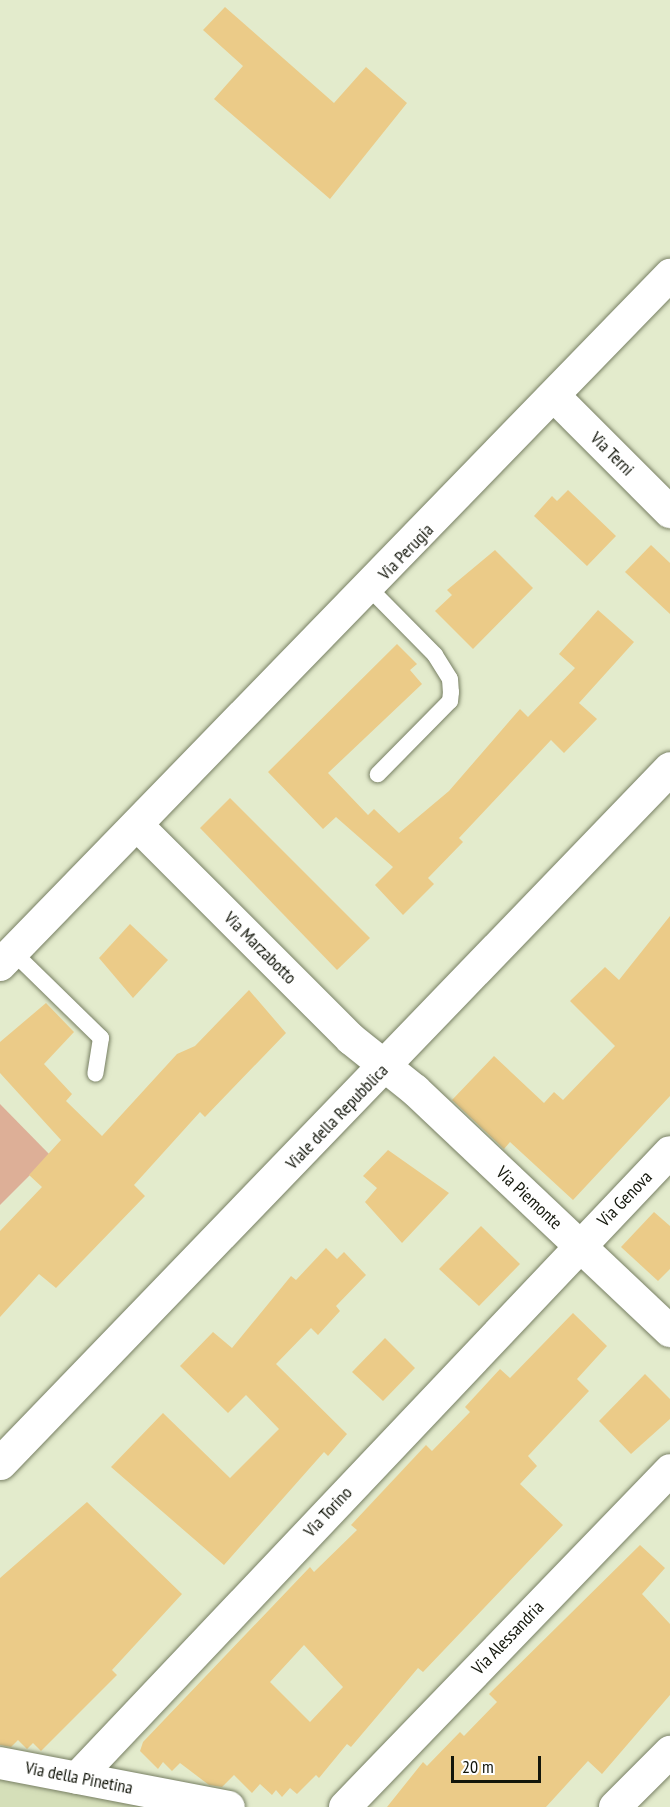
<!DOCTYPE html>
<style>
body{margin:0}
#map{position:relative;width:670px;height:1807px;overflow:hidden;background:#e3ebcc;font-family:"PT Sans Narrow",sans-serif}
div>[style]{position:absolute}
[style*='--x']{left:calc(var(--x)*1px);top:calc(var(--y)*1px);width:calc(var(--w)*1px);rotate:calc(var(--a)*1deg)}
.built>*{inset:0;background:#d5dfb9}
.green>*{inset:0;background:#ddaf97}
.building>*{inset:0;background:#ebcb88}
.roads{filter:drop-shadow(0 0 2px #777f63) drop-shadow(0 0 2px #777f63)}
.service>*{height:16px;margin:-8px;padding:0 8px;transform-origin:8px;border-radius:8px;background:#fff}
.minor>*{height:32px;margin:-16px;padding:0 16px;transform-origin:16px;border-radius:16px;background:#fff}
.tertiary>*{height:33px;margin:-16.5px;padding:0 16.5px;transform-origin:16.5px;border-radius:16.5px;background:#fff}
span{translate:-50% -50%;white-space:nowrap;text-align:center;line-height:1.15;-webkit-text-stroke:4.5px #fff;paint-order:stroke}
.street-label{font-size:18px;color:#13160b}
.scale{position:absolute;left:451px;top:1756px;width:90px;height:27px;box-sizing:border-box;border:3px solid #13160b;border-top:0;padding-left:8px;font-size:18px;line-height:21px;white-space:nowrap;color:#13160b;-webkit-text-stroke:4px #fff;paint-order:stroke}
</style>
<div id="map">
<div class="built">
<div style="clip-path:polygon(0 1778px,146px 1807px,0 1807px)"></div>
</div>
<div class="green">
<div style="clip-path:polygon(0 1104px,50px 1155px,0 1205px)"></div>
</div>
<div class="building">
<div style="clip-path:polygon(225px 7px,334px 103px,366px 67px,407px 103px,330px 199px,214px 99px,243px 66px,203px 30px)"></div>
<div style="clip-path:polygon(568px 490px,616px 536px,587px 566px,534px 516px,552px 496px,557px 501px)"></div>
<div style="clip-path:polygon(651px 545px,670px 563px,670px 614px,625px 572px)"></div>
<div style="clip-path:polygon(495px 550px,533px 588px,473px 649px,435px 611px,452px 595px,447px 590px)"></div>
<div style="clip-path:polygon(598px 610px,634px 642px,579px 703px,597px 719px,564px 753px,551px 740px,459px 838px,463px 842px,428px 878px,434px 884px,403px 915px,375px 885px,393px 867px,336px 817px,323px 829px,268px 772px,397px 644px,417px 664px,410px 670px,422px 684px,328px 773px,368px 815px,374px 809px,399px 833px,449px 791px,520px 709px,528px 717px,575px 668px,559px 654px)"></div>
<div style="clip-path:polygon(230px 798px,370px 938px,337px 970px,200px 828px)"></div>
<div style="clip-path:polygon(670px 916px,670px 1096px,573px 1200px,510px 1142px,504px 1149px,452px 1100px,494px 1056px,544px 1103px,554px 1092px,563px 1100px,615px 1046px,570px 1001px,605px 967px,619px 980px)"></div>
<div style="clip-path:polygon(130px 924px,168px 960px,133px 998px,99px 958px)"></div>
<div style="clip-path:polygon(249px 990px,286px 1033px,205px 1117px,200px 1112px,134px 1185px,145px 1196px,56px 1288px,39px 1274px,0 1317px,0 1231px,42px 1187px,29px 1175px,61px 1140px,0 1073px,0 1042px,46px 1003px,74px 1032px,44px 1064px,72px 1094px,66px 1101px,102px 1136px,177px 1054px,195px 1046px)"></div>
<div style="clip-path:polygon(388px 1150px,449px 1193px,402px 1243px,365px 1202px,377px 1188px,363px 1176px)"></div>
<div style="clip-path:polygon(654px 1212px,670px 1226px,670px 1269px,658px 1281px,621px 1247px)"></div>
<div style="clip-path:polygon(481px 1226px,520px 1264px,479px 1306px,439px 1269px)"></div>
<div style="clip-path:polygon(326px 1248px,337px 1259px,344px 1252px,366px 1275px,336px 1306px,340px 1311px,318px 1335px,311px 1328px,276px 1364px,347px 1434px,328px 1456px,324px 1452px,224px 1565px,111px 1467px,163px 1413px,230px 1478px,279px 1429px,246px 1395px,228px 1413px,180px 1366px,213px 1332px,232px 1348px,291px 1276px,296px 1280px)"></div>
<div style="clip-path:polygon(evenodd,573px 1313px,607px 1346px,577px 1379px,589px 1391px,528px 1456px,537px 1466px,520px 1484px,563px 1525px,423px 1672px,418px 1668px,351px 1747px,347px 1744px,319px 1778px,316px 1775px,297px 1794px,290px 1788px,282px 1797px,276px 1790px,272px 1795px,260px 1784px,252px 1793px,234px 1775px,222px 1787px,209px 1785px,180px 1763px,172px 1771px,163px 1762px,158px 1769px,140px 1751px,143px 1742px,310px 1567px,314px 1572px,357px 1530px,351px 1525px,426px 1445px,432px 1451px,470px 1412px,465px 1407px,500px 1369px,510px 1378px,573px 1313px,304px 1645px,343px 1687px,310px 1722px,270px 1682px,304px 1645px)"></div>
<div style="clip-path:polygon(385px 1338px,415px 1368px,383px 1401px,352px 1372px)"></div>
<div style="clip-path:polygon(645px 1374px,670px 1399px,670px 1419px,631px 1454px,599px 1421px)"></div>
<div style="clip-path:polygon(87px 1502px,182px 1594px,112px 1670px,117px 1675px,41px 1751px,33px 1743px,27px 1749px,18px 1740px,11px 1747px,0 1745px,0 1578px)"></div>
<div style="clip-path:polygon(640px 1545px,665px 1568px,642px 1594px,670px 1624px,670px 1695px,602px 1774px,588px 1761px,546px 1807px,387px 1807px,423px 1762px,427px 1766px,460px 1732px,464px 1736px,497px 1702px,489px 1694px)"></div>
</div>
<div class="roads">
<div class="service">
<div style="--x:370;--y:589;--w:93;--a:45.4"></div>
<div style="--x:435;--y:655;--w:28;--a:58"></div>
<div style="--x:450;--y:679;--w:13;--a:86"></div>
<div style="--x:451;--y:692;--w:9;--a:96"></div>
<div style="--x:450;--y:701;--w:103;--a:134.6"></div>
<div style="--x:13;--y:952;--w:123;--a:44.3"></div>
<div style="--x:101;--y:1038;--w:36;--a:99"></div>
</div>
<div class="minor">
<div style="--x:555;--y:397;--w:163;--a:45"></div>
<div style="--x:137;--y:825;--w:303;--a:45"></div>
<div style="--x:351;--y:1039;--w:82;--a:38.6"></div>
<div style="--x:415;--y:1090;--w:351;--a:43.4"></div>
<div style="--x:0;--y:965;--w:962;--a:-45.84"></div>
<div style="--x:0;--y:1763;--w:233;--a:10.9"></div>
<div style="--x:77;--y:1778;--w:862;--a:-46.55"></div>
<div style="--x:345;--y:1807;--w:468;--a:-46"></div>
<div style="--x:615;--y:1807;--w:78;--a:-45"></div>
</div>
<div class="tertiary">
<div style="--x:0;--y:1463;--w:965;--a:-46.05"></div>
</div>
</div>
<div class="street-label">
<span style="left:612px;top:454px;rotate:45deg">Via Terni</span>
<span style="left:406px;top:552px;rotate:-46deg">Via Perugia</span>
<span style="left:260px;top:948px;rotate:45deg">Via Marzabotto</span>
<span style="left:337px;top:1117px;rotate:-46deg">Viale della Repubblica</span>
<span style="left:529px;top:1198px;rotate:43deg">Via Piemonte</span>
<span style="left:625px;top:1199px;rotate:-46deg">Via Genova</span>
<span style="left:328px;top:1512px;rotate:-47deg">Via Torino</span>
<span style="left:508px;top:1638px;rotate:-46deg">Via Alessandria</span>
<span style="left:79px;top:1778px;rotate:11deg">Via della Pinetina</span>
</div>
<div class="scale">20 m</div>
</div>
